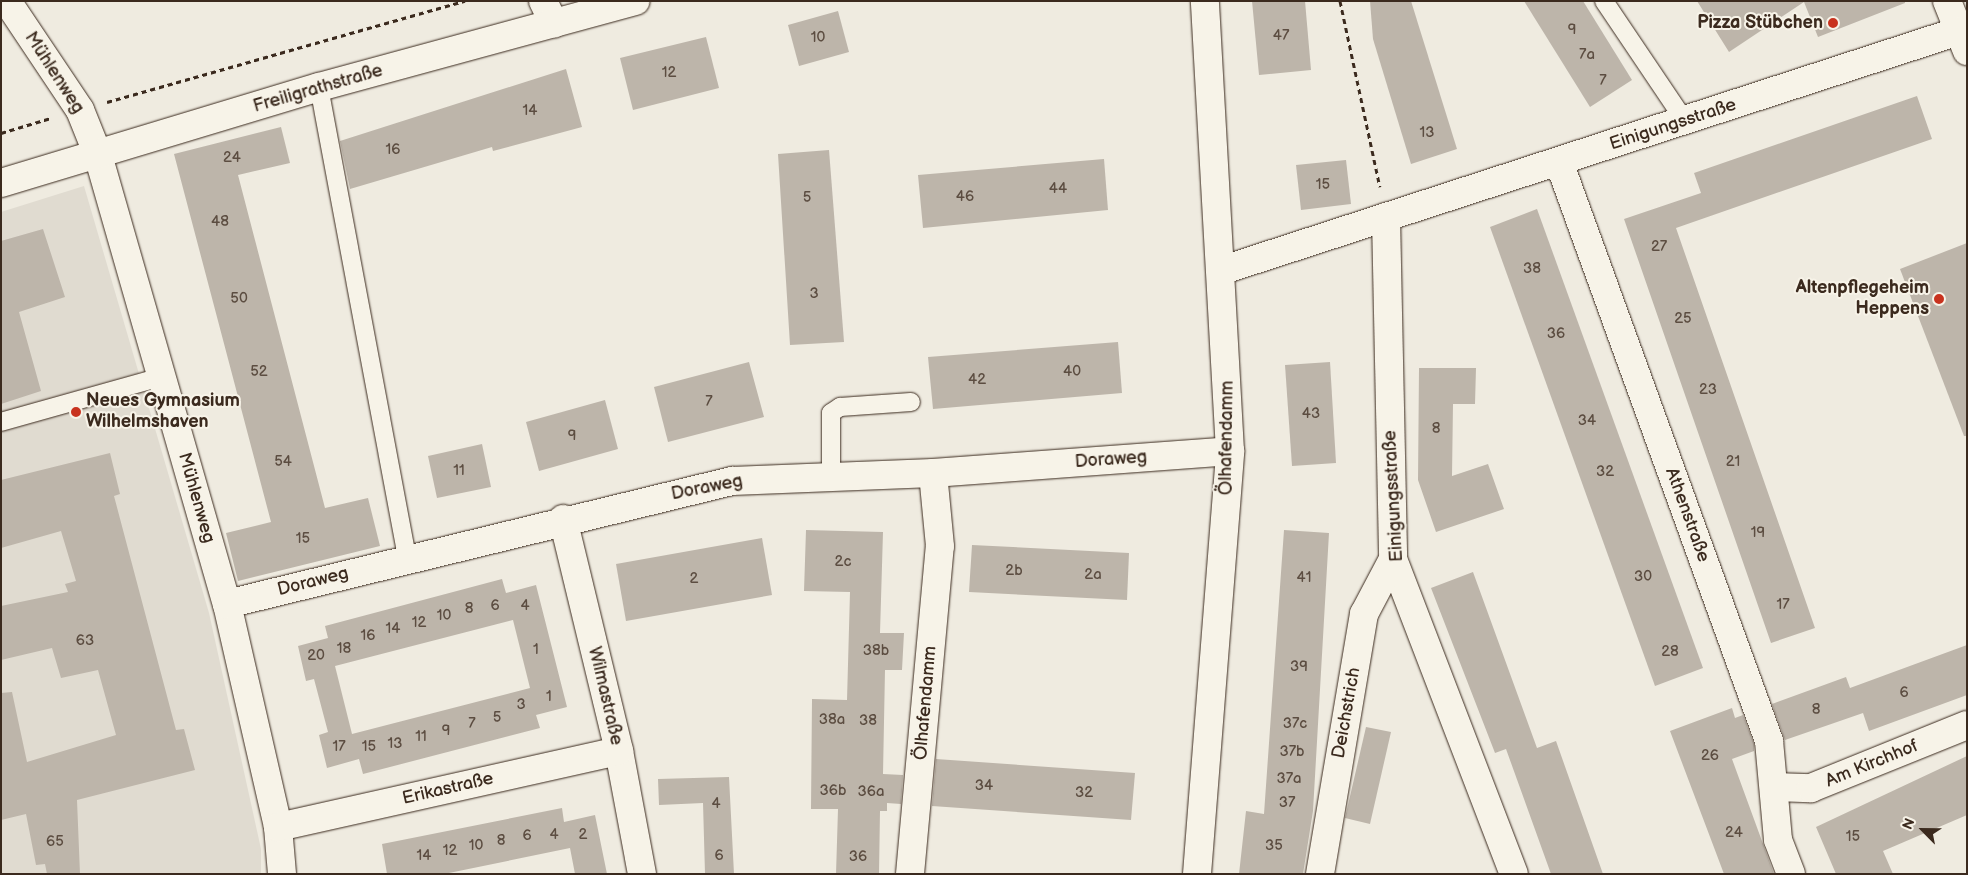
<!DOCTYPE html>
<meta charset="utf-8">
<style>
body{margin:0}
#map{position:relative;width:1968px;height:875px;overflow:hidden;background:#efebe0;font-family:"Balsamiq Sans",sans-serif}
div>[style]{position:absolute}
[style*='--x']{left:calc(var(--x)*1px);top:calc(var(--y)*1px);width:calc(var(--w)*1px);rotate:calc(var(--a)*1deg)}
.built>*{inset:0;background:#e0dbd0}
.building>*{inset:0;background:#bdb5aa}
.path>*{height:3px;margin-top:-1.5px;transform-origin:0;background:repeating-linear-gradient(90deg,#3b2a1e 0 5px,transparent 0 9px)}
.roads{filter:drop-shadow(0 0 1px #3b2a1e) drop-shadow(0 0 1px #3b2a1e)}
.service>*{height:18px;margin:-9px;padding:0 9px;transform-origin:9px;border-radius:9px;background:#f7f3e8}
.minor>*{height:28px;margin:-14px;padding:0 14px;transform-origin:14px;border-radius:14px;background:#f7f3e8}
.tertiary>*{height:28px;margin:-14px;padding:0 14px;transform-origin:14px;border-radius:14px;background:#f7f3e8}
.dots>*{width:14px;height:14px;translate:-50% -50%;box-sizing:border-box;border:2px solid #f7f3e8;border-radius:50%}
span{translate:-50% -50%;white-space:nowrap;text-align:center;line-height:1.15;-webkit-text-stroke:4px #f7f3e8;paint-order:stroke}
.number-label{font-size:15px;color:#5c4d41}
.number-label span{-webkit-text-stroke-width:0}
.poi-label{font-size:18px;color:#3b2a1e;font-weight:700}
.right{translate:-100% -50%;text-align:right}
.left{translate:0 -50%;text-align:left}
.street-label{font-size:18px;color:#3b2a1e}
.frame{position:absolute;inset:0;border:2px solid #3b2a1e;pointer-events:none}
.north{position:absolute;left:1898px;top:805px;width:50px;height:50px;-webkit-text-stroke:4px #f7f3e8;paint-order:stroke;rotate:293deg;font-size:14px;font-weight:700;line-height:20px;text-align:center;color:#3b2a1e}
.north::after{content:'';display:block;margin:auto;width:18px;height:22px;background:#3b2a1e;clip-path:polygon(50% 0,100% 100%,50% 72%,0 100%)}
</style>
<div id="map">
<div class="built">
<div style="clip-path:polygon(84px 186px,209px 613px,261px 849px,261px 874px,1px 874px,1px 212px)"></div>
</div>
<div class="building">
<div style="clip-path:polygon(1252px 1px,1305px 1px,1311px 70px,1259px 75px)"></div>
<div style="clip-path:polygon(1370px 1px,1411px 1px,1457px 149px,1411px 164px,1373px 39px)"></div>
<div style="clip-path:polygon(1524px 1px,1583px 1px,1632px 80px,1590px 107px)"></div>
<div style="clip-path:polygon(1697px 1px,1905px 1px,1905px 3px,1818px 37px,1804px 2px,1729px 52px)"></div>
<div style="clip-path:polygon(838px 11px,849px 52px,799px 66px,788px 25px)"></div>
<div style="clip-path:polygon(706px 37px,719px 88px,633px 110px,620px 58px)"></div>
<div style="clip-path:polygon(566px 69px,582px 127px,493px 151px,492px 147px,350px 189px,340px 141px)"></div>
<div style="clip-path:polygon(1917px 96px,1932px 139px,1676px 228px,1815px 628px,1771px 643px,1624px 219px,1701px 193px,1694px 173px)"></div>
<div style="clip-path:polygon(281px 127px,290px 163px,238px 175px,325px 508px,368px 498px,380px 546px,238px 581px,226px 533px,271px 522px,174px 154px)"></div>
<div style="clip-path:polygon(829px 150px,844px 342px,790px 345px,778px 154px)"></div>
<div style="clip-path:polygon(1104px 159px,1108px 210px,923px 228px,918px 175px)"></div>
<div style="clip-path:polygon(1346px 160px,1351px 204px,1301px 210px,1296px 165px)"></div>
<div style="clip-path:polygon(1537px 209px,1703px 668px,1655px 686px,1490px 227px)"></div>
<div style="clip-path:polygon(43px 229px,65px 297px,19px 312px,41px 391px,1px 404px,1px 241px)"></div>
<div style="clip-path:polygon(1967px 243px,1967px 436px,1964px 436px,1900px 269px)"></div>
<div style="clip-path:polygon(1118px 342px,1122px 393px,933px 409px,928px 357px)"></div>
<div style="clip-path:polygon(749px 362px,764px 417px,668px 442px,654px 387px)"></div>
<div style="clip-path:polygon(1330px 362px,1336px 463px,1292px 466px,1285px 365px)"></div>
<div style="clip-path:polygon(1419px 368px,1476px 368px,1475px 404px,1453px 404px,1452px 476px,1488px 464px,1504px 509px,1436px 532px,1418px 480px)"></div>
<div style="clip-path:polygon(605px 400px,618px 449px,539px 471px,526px 422px)"></div>
<div style="clip-path:polygon(482px 444px,491px 487px,437px 498px,428px 456px)"></div>
<div style="clip-path:polygon(110px 453px,120px 494px,114px 496px,176px 730px,184px 729px,195px 770px,77px 800px,80px 874px,47px 874px,45px 864px,36px 865px,26px 814px,1px 820px,1px 693px,12px 692px,27px 762px,116px 735px,98px 670px,61px 678px,52px 648px,1px 660px,1px 606px,68px 592px,65px 584px,76px 581px,61px 531px,1px 548px,1px 480px)"></div>
<div style="clip-path:polygon(806px 530px,883px 532px,880px 633px,904px 633px,902px 670px,885px 670px,883px 774px,903px 775px,901px 804px,887px 803px,887px 811px,880px 811px,879px 874px,836px 874px,838px 809px,811px 809px,812px 699px,847px 700px,850px 592px,804px 591px)"></div>
<div style="clip-path:polygon(1284px 530px,1329px 533px,1313px 811px,1303px 874px,1239px 874px,1246px 811px,1264px 814px)"></div>
<div style="clip-path:polygon(762px 538px,772px 595px,626px 621px,616px 564px)"></div>
<div style="clip-path:polygon(972px 545px,1129px 553px,1127px 600px,969px 592px)"></div>
<div style="clip-path:polygon(1473px 572px,1537px 748px,1556px 741px,1603px 874px,1551px 874px,1506px 749px,1495px 753px,1431px 588px)"></div>
<div style="clip-path:polygon(evenodd,502px 579px,506px 593px,536px 585px,567px 707px,536px 715px,540px 728px,363px 774px,359px 759px,327px 768px,319px 735px,328px 732px,314px 679px,306px 681px,298px 646px,328px 638px,325px 626px,502px 579px,513px 620px,530px 688px,352px 734px,335px 666px,513px 620px)"></div>
<div style="clip-path:polygon(1967px 645px,1967px 695px,1869px 731px,1863px 713px,1785px 740px,1772px 704px,1846px 677px,1850px 688px)"></div>
<div style="clip-path:polygon(1732px 708px,1735px 718px,1743px 715px,1754px 744px,1754px 751px,1732px 759px,1774px 874px,1724px 874px,1670px 731px)"></div>
<div style="clip-path:polygon(1366px 727px,1391px 732px,1370px 824px,1345px 818px)"></div>
<div style="clip-path:polygon(1967px 756px,1967px 815px,1883px 851px,1893px 874px,1836px 874px,1816px 827px)"></div>
<div style="clip-path:polygon(936px 759px,1135px 773px,1131px 820px,932px 806px)"></div>
<div style="clip-path:polygon(729px 777px,734px 874px,705px 874px,703px 803px,659px 805px,658px 779px)"></div>
<div style="clip-path:polygon(562px 808px,564px 822px,595px 815px,607px 874px,575px 874px,570px 848px,444px 874px,387px 874px,382px 844px)"></div>
</div>
<div class="path">
<div style="--x:1340;--y:1;--w:190;--a:77.9"></div>
<div style="--x:107;--y:102;--w:372;--a:-15.8"></div>
<div style="--x:1;--y:133;--w:52;--a:-16.7"></div>
</div>
<div class="roads">
<div class="service">
<div style="--x:1604;--y:1;--w:145;--a:56"></div>
<div style="--x:319;--y:87;--w:479;--a:79.4"></div>
<div style="--x:1;--y:422;--w:166;--a:-15.7"></div>
<div style="--x:831;--y:477;--w:64;--a:-90"></div>
<div style="--x:831;--y:413;--w:11;--a:-34"></div>
<div style="--x:840;--y:407;--w:71;--a:-4"></div>
</div>
<div class="minor">
<div style="--x:7;--y:1;--w:131;--a:56.2"></div>
<div style="--x:80;--y:110;--w:48;--a:68.2"></div>
<div style="--x:98;--y:155;--w:467;--a:74"></div>
<div style="--x:227;--y:604;--w:229;--a:77.1"></div>
<div style="--x:278;--y:827;--w:47;--a:85.1"></div>
<div style="--x:543;--y:1;--w:25;--a:64"></div>
<div style="--x:1947;--y:1;--w:54;--a:68.2"></div>
<div style="--x:1559;--y:162;--w:616;--a:70.06"></div>
<div style="--x:1769;--y:741;--w:99;--a:84.8"></div>
<div style="--x:1778;--y:840;--w:36;--a:69"></div>
<div style="--x:1386;--y:217;--w:342;--a:88.8"></div>
<div style="--x:1393;--y:559;--w:337;--a:69"></div>
<div style="--x:1223;--y:270;--w:774;--a:-17.99"></div>
<div style="--x:563;--y:519;--w:239;--a:76.4"></div>
<div style="--x:619;--y:751;--w:125;--a:79.4"></div>
<div style="--x:227;--y:604;--w:520;--a:-13.69"></div>
<div style="--x:732;--y:481;--w:201;--a:-2.3"></div>
<div style="--x:933;--y:473;--w:298;--a:-4.2"></div>
<div style="--x:1774;--y:787;--w:37;--a:2"></div>
<div style="--x:1811;--y:788;--w:168;--a:-22"></div>
<div style="--x:278;--y:827;--w:349;--a:-12.6"></div>
<div style="--x:910;--y:874;--w:329;--a:-84.8"></div>
<div style="--x:940;--y:546;--w:73;--a:-95.5"></div>
<div style="--x:1197;--y:874;--w:424;--a:-85.5"></div>
<div style="--x:1230;--y:451;--w:451;--a:-93.2"></div>
<div style="--x:1320;--y:874;--w:264;--a:-80.4"></div>
<div style="--x:1364;--y:614;--w:62;--a:-62.2"></div>
</div>
<div class="tertiary">
<div style="--x:1;--y:183;--w:332;--a:-16.8"></div>
<div style="--x:319;--y:87;--w:328;--a:-15.2"></div>
</div>
</div>
<div class="dots">
<div style="left:1833px;top:23px;background:#c8321e"></div>
<div style="left:1939px;top:299px;background:#c8321e"></div>
<div style="left:76px;top:412px;background:#c8321e"></div>
</div>
<div class="number-label">
<span style="left:1572px;top:30px">9</span>
<span style="left:1281px;top:36px">47</span>
<span style="left:818px;top:38px">10</span>
<span style="left:1587px;top:55px">7a</span>
<span style="left:669px;top:73px">12</span>
<span style="left:1603px;top:81px">7</span>
<span style="left:530px;top:111px">14</span>
<span style="left:1427px;top:133px">13</span>
<span style="left:393px;top:150px">16</span>
<span style="left:232px;top:158px">24</span>
<span style="left:1323px;top:185px">15</span>
<span style="left:1058px;top:189px">44</span>
<span style="left:965px;top:197px">46</span>
<span style="left:807px;top:198px">5</span>
<span style="left:220px;top:222px">48</span>
<span style="left:1659px;top:247px">27</span>
<span style="left:1532px;top:269px">38</span>
<span style="left:814px;top:294px">3</span>
<span style="left:239px;top:299px">50</span>
<span style="left:1683px;top:319px">25</span>
<span style="left:1556px;top:334px">36</span>
<span style="left:259px;top:372px">52</span>
<span style="left:1072px;top:372px">40</span>
<span style="left:977px;top:380px">42</span>
<span style="left:1708px;top:390px">23</span>
<span style="left:709px;top:402px">7</span>
<span style="left:1311px;top:414px">43</span>
<span style="left:1587px;top:421px">34</span>
<span style="left:1436px;top:429px">8</span>
<span style="left:572px;top:436px">9</span>
<span style="left:283px;top:462px">54</span>
<span style="left:1733px;top:462px">21</span>
<span style="left:459px;top:471px">11</span>
<span style="left:1605px;top:472px">32</span>
<span style="left:1758px;top:533px">19</span>
<span style="left:303px;top:539px">15</span>
<span style="left:843px;top:562px">2c</span>
<span style="left:1014px;top:571px">2b</span>
<span style="left:1093px;top:575px">2a</span>
<span style="left:1643px;top:577px">30</span>
<span style="left:1304px;top:578px">41</span>
<span style="left:694px;top:579px">2</span>
<span style="left:1783px;top:605px">17</span>
<span style="left:495px;top:606px">6</span>
<span style="left:525px;top:606px">4</span>
<span style="left:469px;top:609px">8</span>
<span style="left:444px;top:616px">10</span>
<span style="left:419px;top:623px">12</span>
<span style="left:393px;top:629px">14</span>
<span style="left:368px;top:636px">16</span>
<span style="left:85px;top:641px">63</span>
<span style="left:344px;top:649px">18</span>
<span style="left:536px;top:650px">1</span>
<span style="left:876px;top:651px">38b</span>
<span style="left:1670px;top:652px">28</span>
<span style="left:316px;top:656px">20</span>
<span style="left:1299px;top:667px">39</span>
<span style="left:1904px;top:693px">6</span>
<span style="left:549px;top:697px">1</span>
<span style="left:521px;top:705px">3</span>
<span style="left:1816px;top:710px">8</span>
<span style="left:497px;top:718px">5</span>
<span style="left:832px;top:720px">38a</span>
<span style="left:868px;top:721px">38</span>
<span style="left:472px;top:724px">7</span>
<span style="left:1295px;top:724px">37c</span>
<span style="left:446px;top:731px">9</span>
<span style="left:421px;top:737px">11</span>
<span style="left:395px;top:744px">13</span>
<span style="left:339px;top:747px">17</span>
<span style="left:369px;top:747px">15</span>
<span style="left:1292px;top:752px">37b</span>
<span style="left:1710px;top:756px">26</span>
<span style="left:1289px;top:779px">37a</span>
<span style="left:984px;top:786px">34</span>
<span style="left:833px;top:791px">36b</span>
<span style="left:871px;top:792px">36a</span>
<span style="left:1084px;top:793px">32</span>
<span style="left:1287px;top:803px">37</span>
<span style="left:716px;top:804px">4</span>
<span style="left:1734px;top:833px">24</span>
<span style="left:554px;top:835px">4</span>
<span style="left:583px;top:835px">2</span>
<span style="left:527px;top:836px">6</span>
<span style="left:1853px;top:837px">15</span>
<span style="left:501px;top:841px">8</span>
<span style="left:55px;top:842px">65</span>
<span style="left:476px;top:846px">10</span>
<span style="left:1274px;top:846px">35</span>
<span style="left:450px;top:851px">12</span>
<span style="left:424px;top:856px">14</span>
<span style="left:719px;top:856px">6</span>
<span style="left:858px;top:857px">36</span>
</div>
<div class="poi-label">
<span class="right" style="left:1823px;top:23px">Pizza Stübchen</span>
<span class="right" style="left:1929px;top:299px">Altenpflegeheim<br>Heppens</span>
<span class="left" style="left:86px;top:412px">Neues Gymnasium<br>Wilhelmshaven</span>
</div>
<div class="street-label">
<span style="left:54px;top:73px;rotate:57deg">Mühlenweg</span>
<span style="left:318px;top:89px;rotate:-16deg">Freiligrathstraße</span>
<span style="left:1673px;top:125px;rotate:-18deg">Einigungsstraße</span>
<span style="left:1227px;top:438px;rotate:-89deg">Ölhafendamm</span>
<span style="left:1111px;top:460px;rotate:-4deg">Doraweg</span>
<span style="left:707px;top:488px;rotate:-11deg">Doraweg</span>
<span style="left:1394px;top:496px;rotate:-93deg">Einigungsstraße</span>
<span style="left:196px;top:498px;rotate:74deg">Mühlenweg</span>
<span style="left:1687px;top:515px;rotate:70deg">Athenstraße</span>
<span style="left:313px;top:582px;rotate:-14deg">Doraweg</span>
<span style="left:605px;top:696px;rotate:77deg">Wilmastraße</span>
<span style="left:926px;top:703px;rotate:-85deg">Ölhafendamm</span>
<span style="left:1347px;top:713px;rotate:-80deg">Deichstrich</span>
<span style="left:1872px;top:764px;rotate:-22deg">Am Kirchhof</span>
<span style="left:448px;top:789px;rotate:-13deg">Erikastraße</span>
</div>
<div class="frame"></div>
<div class="north">N</div>
</div>
